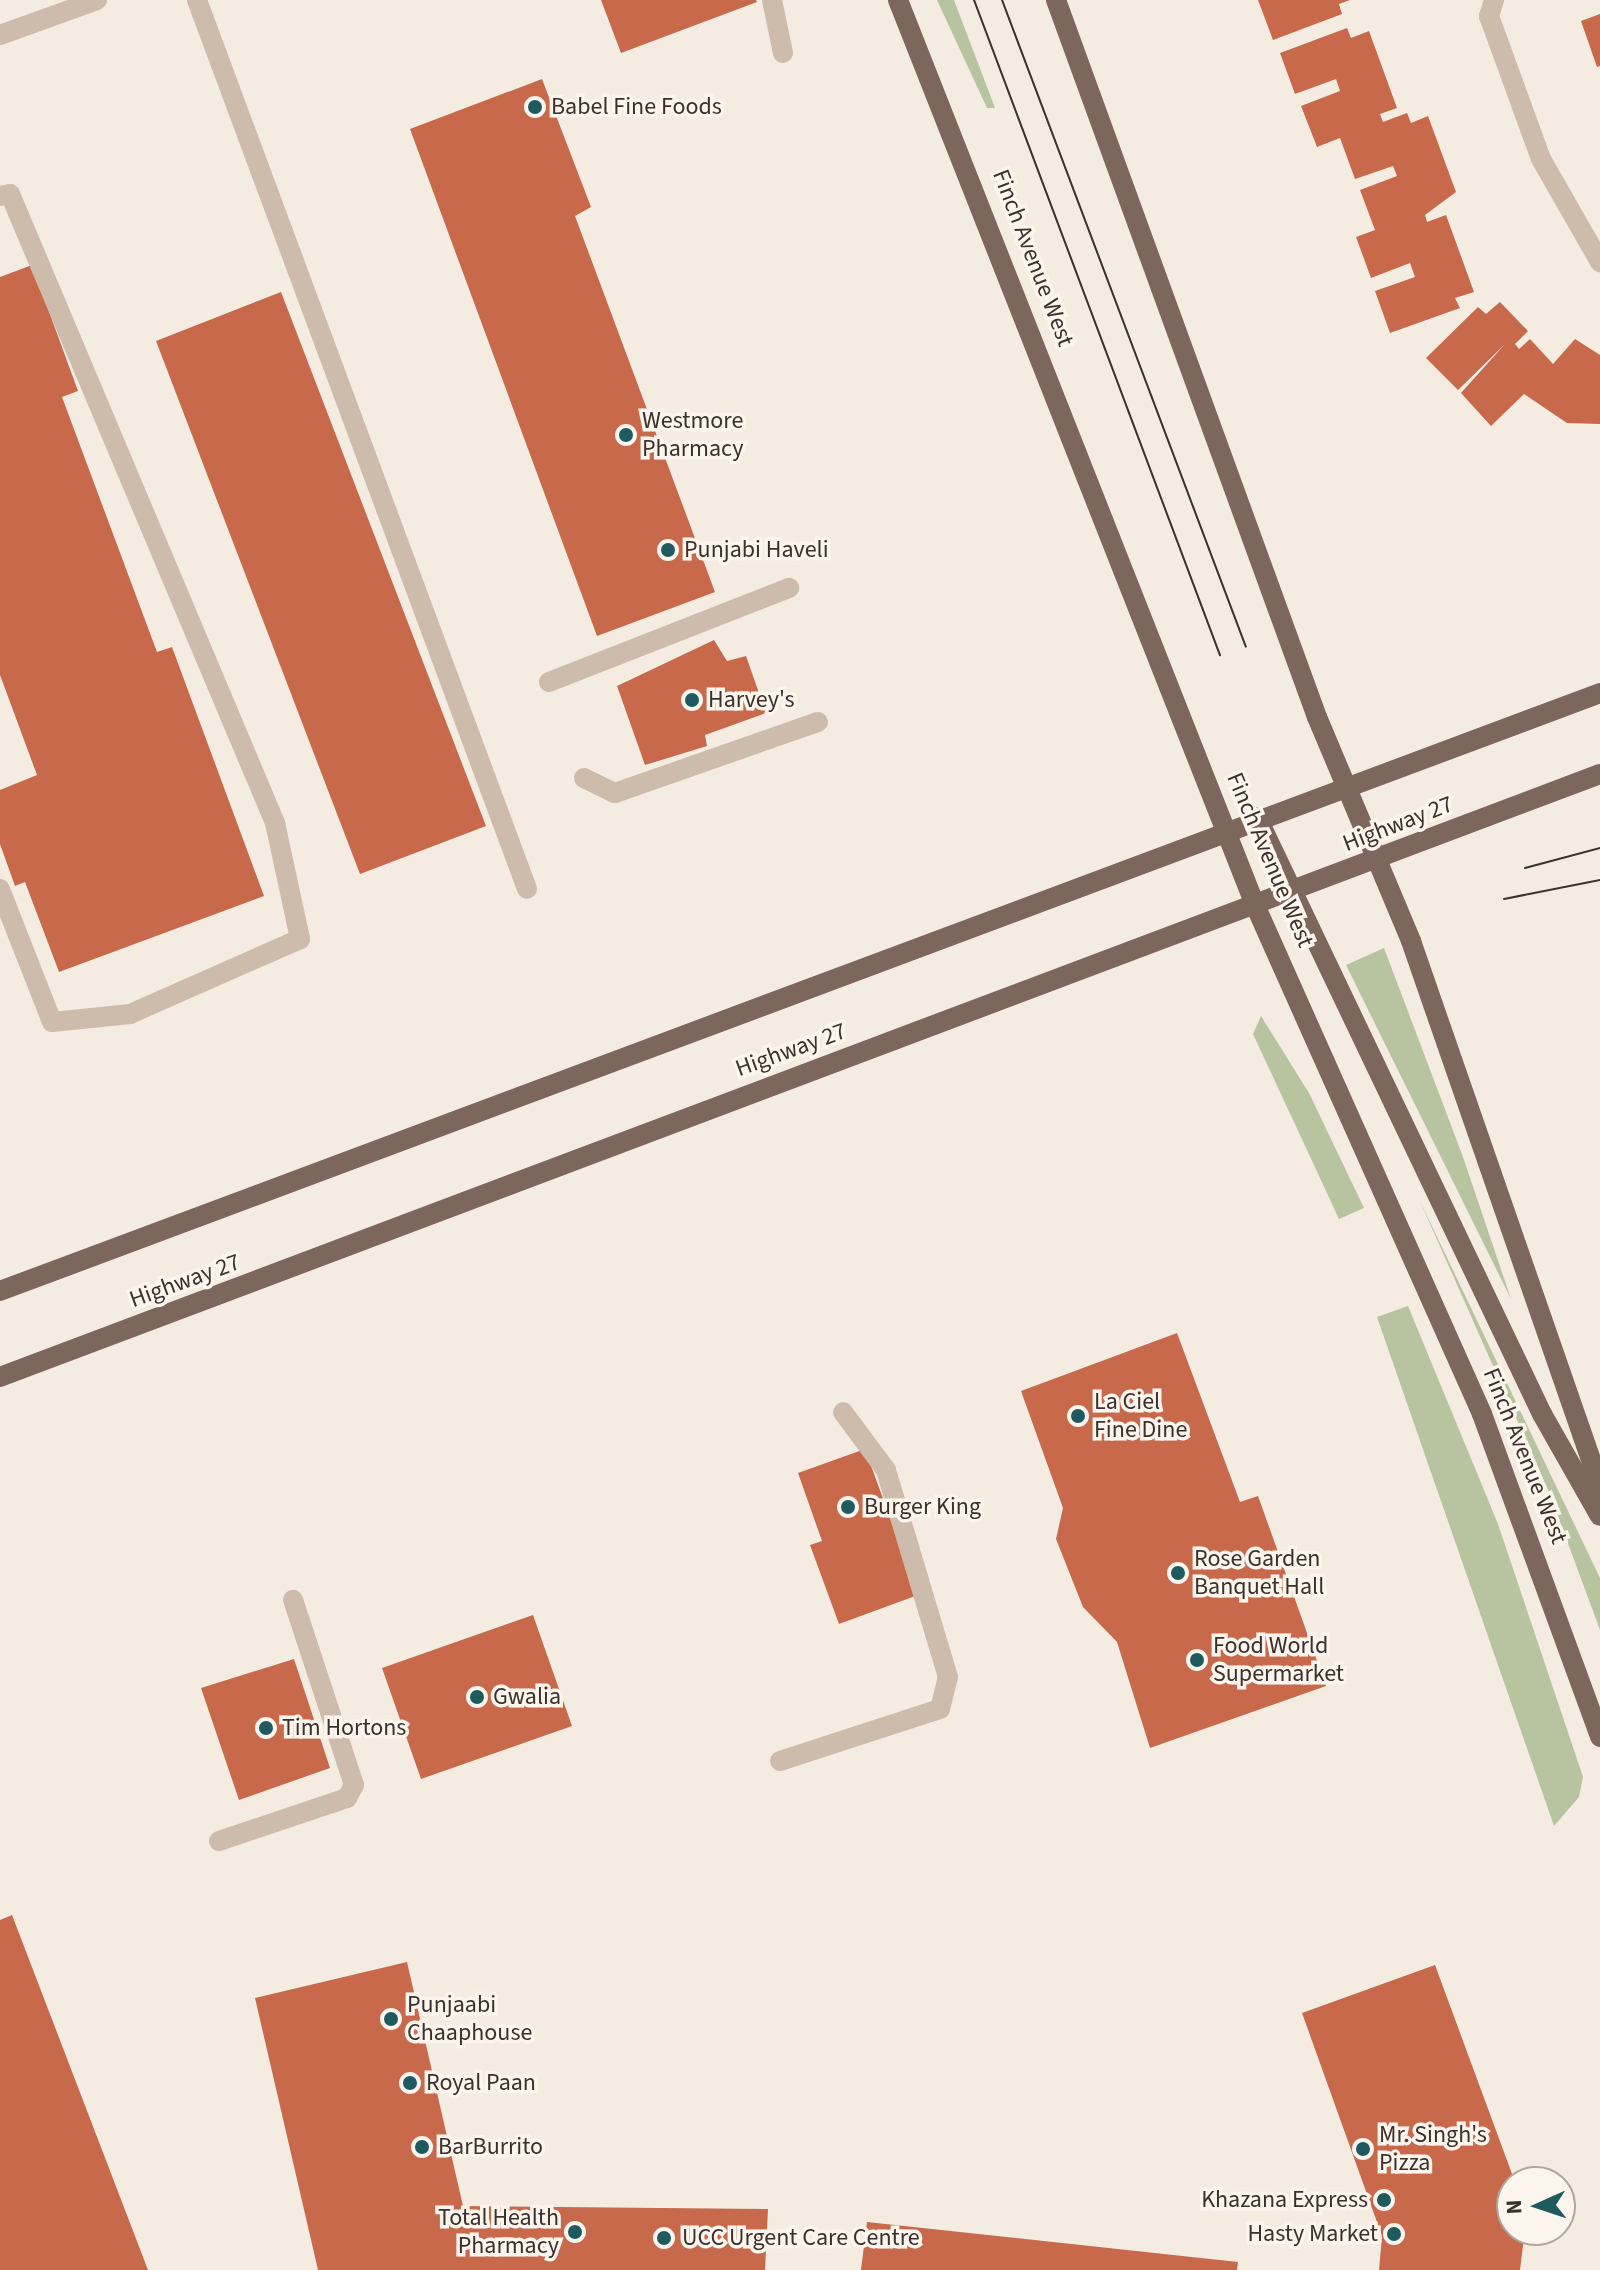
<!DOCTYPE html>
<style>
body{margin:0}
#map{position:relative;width:1600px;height:2270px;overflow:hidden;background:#f4ebe1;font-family:"Source Sans 3",sans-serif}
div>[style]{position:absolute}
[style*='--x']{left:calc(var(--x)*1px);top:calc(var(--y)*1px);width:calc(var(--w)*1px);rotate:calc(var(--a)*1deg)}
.green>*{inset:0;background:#b8c4a0}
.building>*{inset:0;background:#c8694b}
.minor>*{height:20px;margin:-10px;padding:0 10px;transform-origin:10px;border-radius:10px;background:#cdbbac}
.major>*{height:20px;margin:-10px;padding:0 10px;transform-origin:10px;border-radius:10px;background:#7d675c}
.tram>*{height:2px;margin:-1px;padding:0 1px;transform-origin:1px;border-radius:1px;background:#3b302b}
.dots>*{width:22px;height:22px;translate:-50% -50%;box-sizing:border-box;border:4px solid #fbf5ee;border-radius:50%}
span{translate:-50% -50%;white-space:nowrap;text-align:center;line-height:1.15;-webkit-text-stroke:7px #fbf5ee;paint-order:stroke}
.poi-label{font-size:24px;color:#3b302b}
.left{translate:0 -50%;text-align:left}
.right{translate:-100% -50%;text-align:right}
.street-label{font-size:24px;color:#3b302b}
.north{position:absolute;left:1496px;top:2166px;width:80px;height:80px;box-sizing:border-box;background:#fbf5ee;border:2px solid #aea6a0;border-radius:50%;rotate:267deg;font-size:22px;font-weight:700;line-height:32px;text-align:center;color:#3b302b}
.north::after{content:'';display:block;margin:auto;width:28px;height:36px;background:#1f5a5e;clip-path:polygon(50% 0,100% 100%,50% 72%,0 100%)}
</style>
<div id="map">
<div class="green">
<div style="clip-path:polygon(937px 0,954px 0,995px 108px,987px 108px)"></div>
<div style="clip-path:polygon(1384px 948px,1463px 1157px,1511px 1299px,1346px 965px)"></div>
<div style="clip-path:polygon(1261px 1016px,1309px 1093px,1364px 1208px,1339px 1219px,1253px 1034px)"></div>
<div style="clip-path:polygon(1419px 1199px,1600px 1578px,1600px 1630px,1549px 1492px)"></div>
<div style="clip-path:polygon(1408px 1306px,1498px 1524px,1583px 1777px,1579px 1797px,1554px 1826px,1377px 1317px)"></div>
</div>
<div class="building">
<div style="clip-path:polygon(601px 0,756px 0,757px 2px,621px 53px)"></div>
<div style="clip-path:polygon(1258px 0,1350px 0,1339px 4px,1342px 14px,1273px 40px)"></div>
<div style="clip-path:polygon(1600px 14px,1600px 66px,1597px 67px,1581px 21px)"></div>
<div style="clip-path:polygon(1347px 28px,1351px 38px,1369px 31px,1397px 108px,1380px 114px,1383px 122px,1407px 113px,1411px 123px,1428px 116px,1456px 192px,1425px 215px,1427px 222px,1446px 215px,1474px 292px,1455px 298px,1460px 308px,1390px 333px,1375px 291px,1415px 277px,1410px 263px,1371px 278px,1356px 237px,1375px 230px,1360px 190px,1397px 176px,1393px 166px,1355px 179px,1340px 138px,1317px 147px,1301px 106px,1340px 91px,1336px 79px,1295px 94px,1280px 53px)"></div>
<div style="clip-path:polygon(542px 79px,591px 207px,575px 216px,715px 592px,597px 636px,410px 129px)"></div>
<div style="clip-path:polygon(32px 265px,78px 391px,62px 397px,157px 652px,172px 647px,264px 896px,59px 972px,25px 882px,15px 886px,0 844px,0 790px,37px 775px,0 675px,0 277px)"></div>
<div style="clip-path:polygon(281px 292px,486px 826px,360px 874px,156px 341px)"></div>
<div style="clip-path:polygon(1500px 302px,1528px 331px,1515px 344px,1519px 349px,1530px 339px,1553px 364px,1575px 339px,1600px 355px,1600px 424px,1567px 423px,1524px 394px,1491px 426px,1461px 393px,1505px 344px,1458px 390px,1426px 358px,1478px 307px,1486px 314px)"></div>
<div style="clip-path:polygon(714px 640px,727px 661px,746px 656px,766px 713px,705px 735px,707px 746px,645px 765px,617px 686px)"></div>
<div style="clip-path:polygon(1177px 1333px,1240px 1502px,1258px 1496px,1326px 1686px,1150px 1748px,1117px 1642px,1083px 1607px,1056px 1539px,1063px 1508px,1021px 1391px)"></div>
<div style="clip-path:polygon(865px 1449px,918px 1595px,839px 1624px,810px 1545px,822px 1541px,798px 1473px)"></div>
<div style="clip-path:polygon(533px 1615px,572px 1726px,421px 1779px,382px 1668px)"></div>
<div style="clip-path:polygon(294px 1659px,330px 1768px,239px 1800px,201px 1688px)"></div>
<div style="clip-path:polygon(12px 1915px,148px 2270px,0 2270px,0 1920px)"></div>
<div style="clip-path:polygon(407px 1962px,463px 2206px,768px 2209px,765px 2270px,318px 2270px,255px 1998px)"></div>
<div style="clip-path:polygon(1435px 1965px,1515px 2182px,1512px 2230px,1525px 2230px,1520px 2270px,1379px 2270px,1382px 2236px,1302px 2013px)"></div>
<div style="clip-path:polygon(867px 2222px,1238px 2262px,1237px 2270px,861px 2270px)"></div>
</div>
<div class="minor">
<div style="--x:197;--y:0;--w:948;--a:69.63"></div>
<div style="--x:772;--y:0;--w:54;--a:78.3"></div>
<div style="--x:1494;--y:0;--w:17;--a:107"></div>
<div style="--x:1489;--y:16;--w:152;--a:70"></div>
<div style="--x:1541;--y:159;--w:119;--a:60.2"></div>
<div style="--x:0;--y:35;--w:103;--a:-19.8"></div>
<div style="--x:0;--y:196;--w:10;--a:-11"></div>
<div style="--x:10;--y:194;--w:683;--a:67.15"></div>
<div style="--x:275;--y:823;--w:119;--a:77.8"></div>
<div style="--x:300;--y:939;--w:186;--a:156.2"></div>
<div style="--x:130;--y:1014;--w:78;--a:174.1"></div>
<div style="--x:52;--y:1022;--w:143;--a:-111.4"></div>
<div style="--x:549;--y:682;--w:258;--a:-21.4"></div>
<div style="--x:584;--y:778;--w:34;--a:26"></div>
<div style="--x:615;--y:793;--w:215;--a:-19.3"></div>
<div style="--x:780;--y:1761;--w:168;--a:-18"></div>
<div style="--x:940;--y:1709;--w:33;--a:-76"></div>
<div style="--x:948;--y:1677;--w:216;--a:-106.7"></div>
<div style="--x:886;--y:1470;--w:72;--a:-126.6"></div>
<div style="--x:219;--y:1841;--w:135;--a:-18.6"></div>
<div style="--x:347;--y:1798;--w:15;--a:-62"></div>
<div style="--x:354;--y:1785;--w:195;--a:-108.2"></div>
</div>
<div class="major">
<div style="--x:898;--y:0;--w:973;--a:68.47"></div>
<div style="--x:1255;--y:905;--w:557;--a:65.96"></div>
<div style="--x:1482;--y:1414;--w:344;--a:69.9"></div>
<div style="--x:1056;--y:0;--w:763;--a:70"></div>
<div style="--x:1317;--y:717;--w:243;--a:67.2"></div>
<div style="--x:1411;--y:941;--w:577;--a:70.87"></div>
<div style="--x:1257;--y:817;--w:662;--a:64.48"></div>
<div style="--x:1542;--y:1414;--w:117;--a:60.4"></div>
<div style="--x:0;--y:1291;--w:1708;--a:-20.49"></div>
<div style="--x:0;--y:1377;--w:1710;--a:-20.65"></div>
</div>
<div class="tram">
<div style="--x:974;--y:0;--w:700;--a:69.42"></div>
<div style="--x:1002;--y:0;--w:691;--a:69.34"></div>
<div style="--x:1525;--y:868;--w:78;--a:-14.9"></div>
<div style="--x:1504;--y:899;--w:98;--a:-11.2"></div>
</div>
<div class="dots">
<div style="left:535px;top:107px;background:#1f5a5e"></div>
<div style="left:626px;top:435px;background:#1f5a5e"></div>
<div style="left:668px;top:550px;background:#1f5a5e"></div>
<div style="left:692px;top:700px;background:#1f5a5e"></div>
<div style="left:1078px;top:1416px;background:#1f5a5e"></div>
<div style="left:848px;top:1507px;background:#1f5a5e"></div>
<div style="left:1178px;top:1573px;background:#1f5a5e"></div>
<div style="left:1197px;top:1660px;background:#1f5a5e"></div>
<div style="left:477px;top:1697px;background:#1f5a5e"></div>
<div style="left:266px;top:1728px;background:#1f5a5e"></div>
<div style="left:391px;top:2019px;background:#1f5a5e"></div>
<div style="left:410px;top:2083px;background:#1f5a5e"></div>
<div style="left:422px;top:2147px;background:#1f5a5e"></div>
<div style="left:1363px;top:2149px;background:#1f5a5e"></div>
<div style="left:1384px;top:2200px;background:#1f5a5e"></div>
<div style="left:575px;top:2232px;background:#1f5a5e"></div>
<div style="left:1394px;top:2234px;background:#1f5a5e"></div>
<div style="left:664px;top:2238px;background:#1f5a5e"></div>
</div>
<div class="poi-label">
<span class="left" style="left:551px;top:107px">Babel Fine Foods</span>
<span class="left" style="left:642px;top:435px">Westmore<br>Pharmacy</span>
<span class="left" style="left:684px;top:550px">Punjabi Haveli</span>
<span class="left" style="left:708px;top:700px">Harvey's</span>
<span class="left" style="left:1094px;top:1416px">La Ciel<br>Fine Dine</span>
<span class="left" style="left:864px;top:1507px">Burger King</span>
<span class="left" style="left:1194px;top:1573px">Rose Garden<br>Banquet Hall</span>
<span class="left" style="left:1213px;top:1660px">Food World<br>Supermarket</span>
<span class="left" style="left:493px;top:1697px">Gwalia</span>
<span class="left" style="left:282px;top:1728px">Tim Hortons</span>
<span class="left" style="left:407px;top:2019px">Punjaabi<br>Chaaphouse</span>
<span class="left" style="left:426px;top:2083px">Royal Paan</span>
<span class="left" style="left:1379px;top:2149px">Mr. Singh's<br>Pizza</span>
<span class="left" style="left:438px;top:2147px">BarBurrito</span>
<span class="right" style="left:1368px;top:2200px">Khazana Express</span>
<span class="right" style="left:559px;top:2232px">Total Health<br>Pharmacy</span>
<span class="right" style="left:1378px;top:2234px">Hasty Market</span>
<span class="left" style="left:682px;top:2238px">UCC Urgent Care Centre</span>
</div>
<div class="street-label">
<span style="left:1033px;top:258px;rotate:69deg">Finch Avenue West</span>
<span style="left:1398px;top:824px;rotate:-21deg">Highway 27</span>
<span style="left:1270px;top:860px;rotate:67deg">Finch Avenue West</span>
<span style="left:791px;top:1050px;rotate:-20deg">Highway 27</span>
<span style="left:185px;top:1281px;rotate:-20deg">Highway 27</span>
<span style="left:1525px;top:1456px;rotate:68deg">Finch Avenue West</span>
</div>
<div class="north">N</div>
</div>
